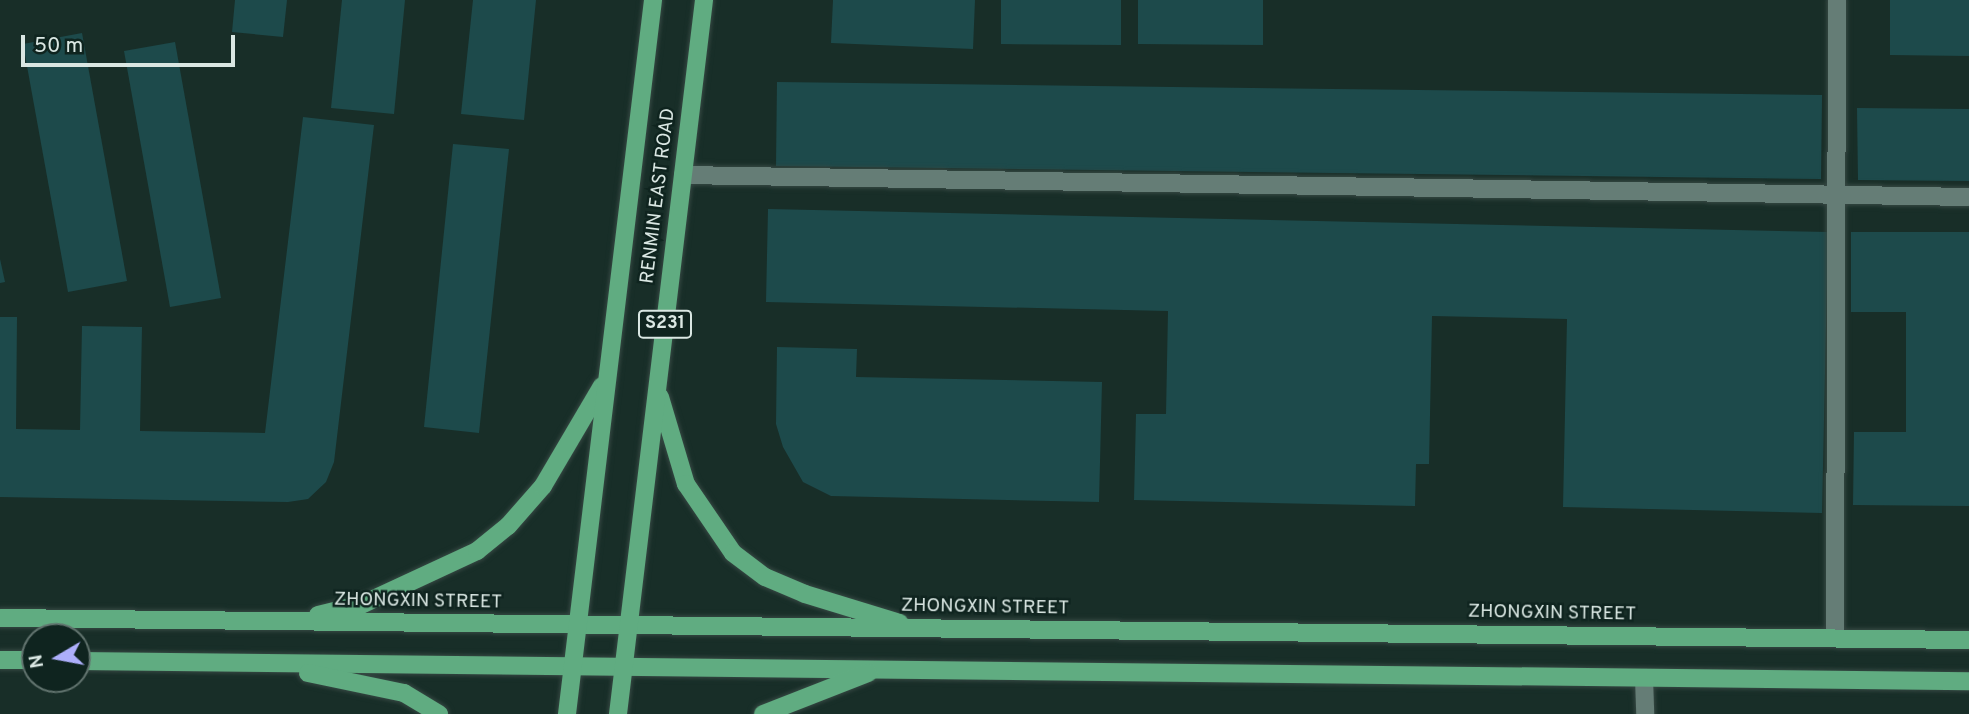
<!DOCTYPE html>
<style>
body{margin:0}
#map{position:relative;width:1969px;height:714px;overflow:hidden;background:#182e28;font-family:Overpass,sans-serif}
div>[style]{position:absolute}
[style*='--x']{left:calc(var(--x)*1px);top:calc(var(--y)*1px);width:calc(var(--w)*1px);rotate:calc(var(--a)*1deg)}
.building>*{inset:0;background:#1d4a4b}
.roads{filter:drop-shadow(0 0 2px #364843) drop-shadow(0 0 2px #364843)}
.minor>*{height:18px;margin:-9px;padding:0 9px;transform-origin:9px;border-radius:9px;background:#657d76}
.major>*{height:18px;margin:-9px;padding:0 9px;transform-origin:9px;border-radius:9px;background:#60ac81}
span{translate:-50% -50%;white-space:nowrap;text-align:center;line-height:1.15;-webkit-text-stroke:5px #0f241f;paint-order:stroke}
.shield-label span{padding:2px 5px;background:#0f241f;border:2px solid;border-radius:5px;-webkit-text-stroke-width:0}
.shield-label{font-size:18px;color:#dae7e3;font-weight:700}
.street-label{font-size:19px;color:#dae7e3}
.north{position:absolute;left:21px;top:623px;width:70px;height:70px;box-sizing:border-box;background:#0f241f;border:2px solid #60726d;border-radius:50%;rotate:260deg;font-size:19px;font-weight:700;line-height:28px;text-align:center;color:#dae7e3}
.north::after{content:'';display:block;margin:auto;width:24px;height:32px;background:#adaffb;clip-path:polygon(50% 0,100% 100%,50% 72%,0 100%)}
.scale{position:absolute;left:21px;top:35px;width:214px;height:32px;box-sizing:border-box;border:4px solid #dae7e3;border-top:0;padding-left:9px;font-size:21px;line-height:24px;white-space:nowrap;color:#dae7e3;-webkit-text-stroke:5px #0f241f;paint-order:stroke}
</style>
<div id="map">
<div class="building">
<div style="clip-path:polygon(235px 0,287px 0,283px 37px,232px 32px)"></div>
<div style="clip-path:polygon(342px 0,405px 0,394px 114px,331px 108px)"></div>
<div style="clip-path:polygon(473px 0,536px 0,524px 120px,461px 114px)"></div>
<div style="clip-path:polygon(833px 0,975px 0,973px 49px,831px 43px)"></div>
<div style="clip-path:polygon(1001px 0,1121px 0,1121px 45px,1001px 44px)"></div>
<div style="clip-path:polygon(1138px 0,1263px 0,1263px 45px,1138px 44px)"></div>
<div style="clip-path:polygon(1890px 0,1969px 0,1969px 56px,1890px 55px)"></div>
<div style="clip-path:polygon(82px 33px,127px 281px,68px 292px,23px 44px)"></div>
<div style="clip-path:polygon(175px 42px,221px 298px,170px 307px,124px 51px)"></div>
<div style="clip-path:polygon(777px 82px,1822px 95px,1821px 179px,776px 166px)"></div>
<div style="clip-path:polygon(1857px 108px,1969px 109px,1969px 181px,1858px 180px)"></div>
<div style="clip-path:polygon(303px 117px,374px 125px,334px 462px,326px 482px,308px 499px,288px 502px,0 497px,0 317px,17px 317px,16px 429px,80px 430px,82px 326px,142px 327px,140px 431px,265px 433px)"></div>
<div style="clip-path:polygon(453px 144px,509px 149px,479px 433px,424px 427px)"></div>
<div style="clip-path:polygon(768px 209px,1828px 232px,1822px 513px,1563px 507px,1567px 319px,1432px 316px,1429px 464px,1416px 464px,1415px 506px,1134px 500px,1136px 414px,1166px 414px,1168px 311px,766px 302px)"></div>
<div style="clip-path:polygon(1851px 232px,1969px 232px,1969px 506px,1853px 505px,1854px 432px,1906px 432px,1906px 312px,1851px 312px)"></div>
<div style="clip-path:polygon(0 259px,5px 282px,0 283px)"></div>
<div style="clip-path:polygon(777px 347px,857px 349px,856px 377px,1102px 382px,1099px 502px,831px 496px,803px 482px,783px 447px,776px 424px)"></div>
</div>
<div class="roads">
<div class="minor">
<div style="--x:683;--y:175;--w:1286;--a:0.98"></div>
<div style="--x:1835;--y:638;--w:638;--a:-89.82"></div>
<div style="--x:1644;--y:678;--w:36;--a:88"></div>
</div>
<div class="major">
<div style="--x:660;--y:397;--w:91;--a:73.4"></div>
<div style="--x:686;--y:484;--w:83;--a:55.7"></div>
<div style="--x:733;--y:553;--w:40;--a:37"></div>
<div style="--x:765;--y:577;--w:43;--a:23"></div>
<div style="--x:805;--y:594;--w:99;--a:17"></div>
<div style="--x:318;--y:615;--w:46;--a:-13.7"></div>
<div style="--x:363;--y:604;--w:126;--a:-24.9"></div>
<div style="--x:477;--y:551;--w:40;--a:-39"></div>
<div style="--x:508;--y:526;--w:53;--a:-48.8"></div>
<div style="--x:543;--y:486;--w:116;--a:-59.5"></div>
<div style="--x:0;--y:618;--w:1969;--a:0.64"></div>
<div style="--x:0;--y:660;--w:35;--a:0"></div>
<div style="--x:77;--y:661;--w:1892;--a:0.61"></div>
<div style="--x:308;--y:673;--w:98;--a:11.8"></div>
<div style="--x:404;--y:693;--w:41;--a:31"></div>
<div style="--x:567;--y:714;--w:719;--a:-83.13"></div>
<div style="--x:618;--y:714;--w:719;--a:-83.13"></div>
<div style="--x:763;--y:714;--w:113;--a:-21.3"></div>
</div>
</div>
<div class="shield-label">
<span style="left:665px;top:324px">S231</span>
</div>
<div class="street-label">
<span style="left:659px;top:196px;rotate:-83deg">RENMIN EAST ROAD</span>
<span style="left:418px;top:602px;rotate:1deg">ZHONGXIN STREET</span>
<span style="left:985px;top:608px;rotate:1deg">ZHONGXIN STREET</span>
<span style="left:1552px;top:614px;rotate:1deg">ZHONGXIN STREET</span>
</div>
<div class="north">N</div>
<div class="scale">50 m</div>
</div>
